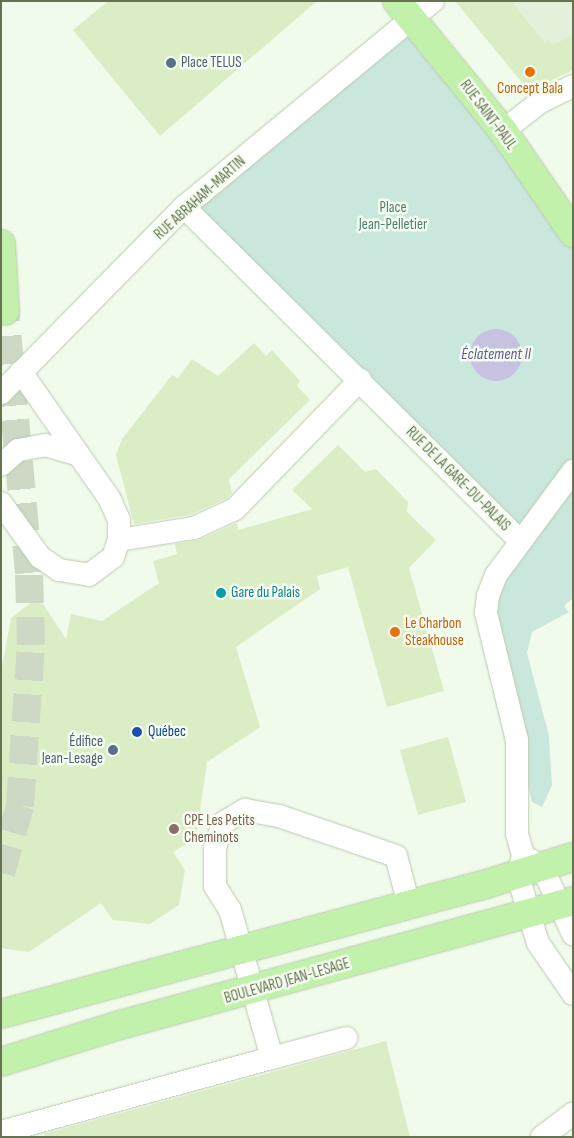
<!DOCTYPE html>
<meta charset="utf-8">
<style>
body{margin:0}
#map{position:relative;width:574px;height:1138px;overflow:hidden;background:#f0fbeb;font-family:"Sofia Sans Condensed",sans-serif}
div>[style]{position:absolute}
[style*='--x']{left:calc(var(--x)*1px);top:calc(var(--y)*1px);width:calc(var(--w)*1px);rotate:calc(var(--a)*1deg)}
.residential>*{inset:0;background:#e4f1da}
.green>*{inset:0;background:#cae7dd}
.water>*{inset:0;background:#c7c1e2}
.round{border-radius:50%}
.building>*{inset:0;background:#dbedc5}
.major-tunnel>*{height:28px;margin-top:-14px;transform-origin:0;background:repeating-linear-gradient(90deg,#cdd9c4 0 28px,transparent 0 42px)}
.roads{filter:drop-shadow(0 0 1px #bcc9ae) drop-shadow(0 0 1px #bcc9ae)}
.minor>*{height:22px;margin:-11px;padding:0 11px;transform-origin:11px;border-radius:11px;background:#fff}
.major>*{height:28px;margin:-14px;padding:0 14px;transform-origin:14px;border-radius:14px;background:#c2f1ab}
.dots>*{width:14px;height:14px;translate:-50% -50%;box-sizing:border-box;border:2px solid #f5fdf1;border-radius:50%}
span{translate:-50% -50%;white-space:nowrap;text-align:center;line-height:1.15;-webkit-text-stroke:5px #f5fdf1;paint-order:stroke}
.service-label{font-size:15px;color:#4e5e75}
.left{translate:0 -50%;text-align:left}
.right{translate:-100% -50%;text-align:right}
.food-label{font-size:15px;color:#c56008}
.street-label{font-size:15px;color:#657350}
.park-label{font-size:15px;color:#4d7d71}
.culture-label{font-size:15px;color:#0d838f}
.transit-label{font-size:15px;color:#164399}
.education-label{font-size:15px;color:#785e54}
.water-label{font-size:16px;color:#645698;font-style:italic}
.frame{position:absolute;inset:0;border:2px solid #657350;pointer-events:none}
</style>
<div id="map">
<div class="residential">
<div style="clip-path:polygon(459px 1px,573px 1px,573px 67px)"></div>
</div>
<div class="green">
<div style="clip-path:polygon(412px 17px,573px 233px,573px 598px,564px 606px,569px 612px,532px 632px,527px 653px,549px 736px,552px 785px,542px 807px,532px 802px,486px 613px,520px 541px,184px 207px)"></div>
</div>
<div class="water">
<div class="round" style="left:470px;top:329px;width:52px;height:52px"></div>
</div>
<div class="building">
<div style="clip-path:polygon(108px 1px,317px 1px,160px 136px,73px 30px)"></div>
<div style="clip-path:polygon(455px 1px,511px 1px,545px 43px,549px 40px,553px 45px,573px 35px,573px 70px,529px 91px)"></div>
<div style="clip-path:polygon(254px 343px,266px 356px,272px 350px,300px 381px,297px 386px,310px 400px,229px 479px,232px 493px,227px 498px,190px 515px,134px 524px,116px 455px,122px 439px,172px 375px,178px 378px,192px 359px,218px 376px)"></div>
<div style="clip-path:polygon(338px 445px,365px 472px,376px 469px,408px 502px,407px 512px,436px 540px,409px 568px,444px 691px,387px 707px,348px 567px,317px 576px,320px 589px,236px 647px,260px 727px,207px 762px,196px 838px,173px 852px,185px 870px,179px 905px,150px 924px,113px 920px,101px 903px,29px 952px,1px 948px,1px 672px,11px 618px,32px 602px,43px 604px,66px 639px,71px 614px,102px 621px,159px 583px,153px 561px,177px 554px,175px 544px,199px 540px,237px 523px,238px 530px,312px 509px,292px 490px)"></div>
<div style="clip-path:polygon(448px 737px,466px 802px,418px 815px,400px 750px)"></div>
<div style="clip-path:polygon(386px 1041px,410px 1137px,45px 1137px,44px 1134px)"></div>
</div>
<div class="major-tunnel">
<div style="--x:1;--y:873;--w:70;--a:-74.2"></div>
<div style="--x:20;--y:806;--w:161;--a:-86.1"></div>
<div style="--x:31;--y:645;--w:72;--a:-91.6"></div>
<div style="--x:29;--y:573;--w:263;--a:-95.2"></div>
</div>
<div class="roads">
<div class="minor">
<div style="--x:503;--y:131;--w:47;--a:-38.1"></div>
<div style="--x:540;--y:102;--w:37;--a:-26"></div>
<div style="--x:184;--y:207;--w:474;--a:44.8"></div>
<div style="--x:1;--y:393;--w:261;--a:-45.5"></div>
<div style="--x:184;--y:207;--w:323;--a:-39.6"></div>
<div style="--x:1;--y:465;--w:23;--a:-41"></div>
<div style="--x:18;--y:450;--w:27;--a:-10"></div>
<div style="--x:45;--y:445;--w:32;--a:16"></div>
<div style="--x:573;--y:471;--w:129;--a:126.5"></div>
<div style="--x:496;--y:575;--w:22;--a:111"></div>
<div style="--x:488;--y:596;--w:17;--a:97"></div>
<div style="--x:486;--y:613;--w:131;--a:76.3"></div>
<div style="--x:517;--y:740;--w:94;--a:90"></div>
<div style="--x:517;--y:834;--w:22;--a:74"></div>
<div style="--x:523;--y:855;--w:22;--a:103"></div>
<div style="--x:518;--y:876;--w:70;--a:73.4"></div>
<div style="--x:538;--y:943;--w:62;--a:55.5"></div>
<div style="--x:1;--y:503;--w:67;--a:54.2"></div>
<div style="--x:40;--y:557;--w:23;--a:34"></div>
<div style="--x:59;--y:570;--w:30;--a:9"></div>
<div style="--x:89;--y:575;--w:30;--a:-37"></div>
<div style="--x:113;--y:557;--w:18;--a:-71"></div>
<div style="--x:119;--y:540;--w:20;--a:-90"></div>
<div style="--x:119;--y:520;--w:24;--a:-114"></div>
<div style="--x:109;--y:498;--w:154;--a:-124.9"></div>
<div style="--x:119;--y:540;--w:76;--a:-9.1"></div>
<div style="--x:194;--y:528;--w:45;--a:-24.9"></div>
<div style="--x:235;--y:509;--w:180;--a:-45.9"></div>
<div style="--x:529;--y:859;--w:17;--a:36"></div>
<div style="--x:543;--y:869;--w:72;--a:65.2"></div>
<div style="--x:272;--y:1058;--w:77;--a:-15.1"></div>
<div style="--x:1;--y:1132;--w:281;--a:-15.3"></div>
<div style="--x:272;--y:1058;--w:154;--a:-105.8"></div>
<div style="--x:230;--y:910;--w:28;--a:-122"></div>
<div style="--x:215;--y:886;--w:38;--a:-90"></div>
<div style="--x:215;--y:848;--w:26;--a:-72"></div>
<div style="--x:223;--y:823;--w:26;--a:-31"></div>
<div style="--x:245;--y:810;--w:35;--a:10"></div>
<div style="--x:279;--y:816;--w:124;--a:18.9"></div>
<div style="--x:396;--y:856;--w:51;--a:75.1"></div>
<div style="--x:542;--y:1137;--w:39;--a:-37"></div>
</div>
<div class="major">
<div style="--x:397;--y:1;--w:168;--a:50.8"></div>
<div style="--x:503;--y:131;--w:124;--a:55.5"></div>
<div style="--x:1;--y:244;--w:67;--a:86.6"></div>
<div style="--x:1;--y:1014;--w:496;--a:-15"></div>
<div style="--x:480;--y:886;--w:97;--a:-17.3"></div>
<div style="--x:1;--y:1062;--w:125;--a:-17.3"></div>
<div style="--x:120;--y:1025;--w:470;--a:-15.3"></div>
</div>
</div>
<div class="dots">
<div style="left:171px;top:63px;background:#5c6f8a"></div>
<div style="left:530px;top:72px;background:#e8710a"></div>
<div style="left:221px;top:593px;background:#0f9aa8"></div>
<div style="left:395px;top:632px;background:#e8710a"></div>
<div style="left:137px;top:732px;background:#1a4fb4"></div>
<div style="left:113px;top:750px;background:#5c6f8a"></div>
<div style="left:174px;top:829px;background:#8d6e63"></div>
</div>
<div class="service-label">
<span class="left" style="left:181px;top:63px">Place TELUS</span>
<span class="right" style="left:103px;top:750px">Édifice<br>Jean-Lesage</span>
</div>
<div class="food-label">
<span style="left:530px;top:89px">Concept Bala</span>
<span class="left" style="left:405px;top:632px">Le Charbon<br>Steakhouse</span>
</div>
<div class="street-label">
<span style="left:488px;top:115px;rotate:53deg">RUE SAINT-PAUL</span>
<span style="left:200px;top:198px;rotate:-42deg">RUE ABRAHAM-MARTIN</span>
<span style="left:458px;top:479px;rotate:45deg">RUE DE LA GARE-DU-PALAIS</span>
<span style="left:287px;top:981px;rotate:-16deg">BOULEVARD JEAN-LESAGE</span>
</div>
<div class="park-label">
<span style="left:393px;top:216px">Place<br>Jean-Pelletier</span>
</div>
<div class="culture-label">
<span class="left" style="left:231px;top:593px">Gare du Palais</span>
</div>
<div class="transit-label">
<span class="left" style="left:148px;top:732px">Québec</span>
</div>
<div class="education-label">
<span class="left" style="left:184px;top:829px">CPE Les Petits<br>Cheminots</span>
</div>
<div class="water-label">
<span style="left:496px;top:355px">Éclatement II</span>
</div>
<div class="frame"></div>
</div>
